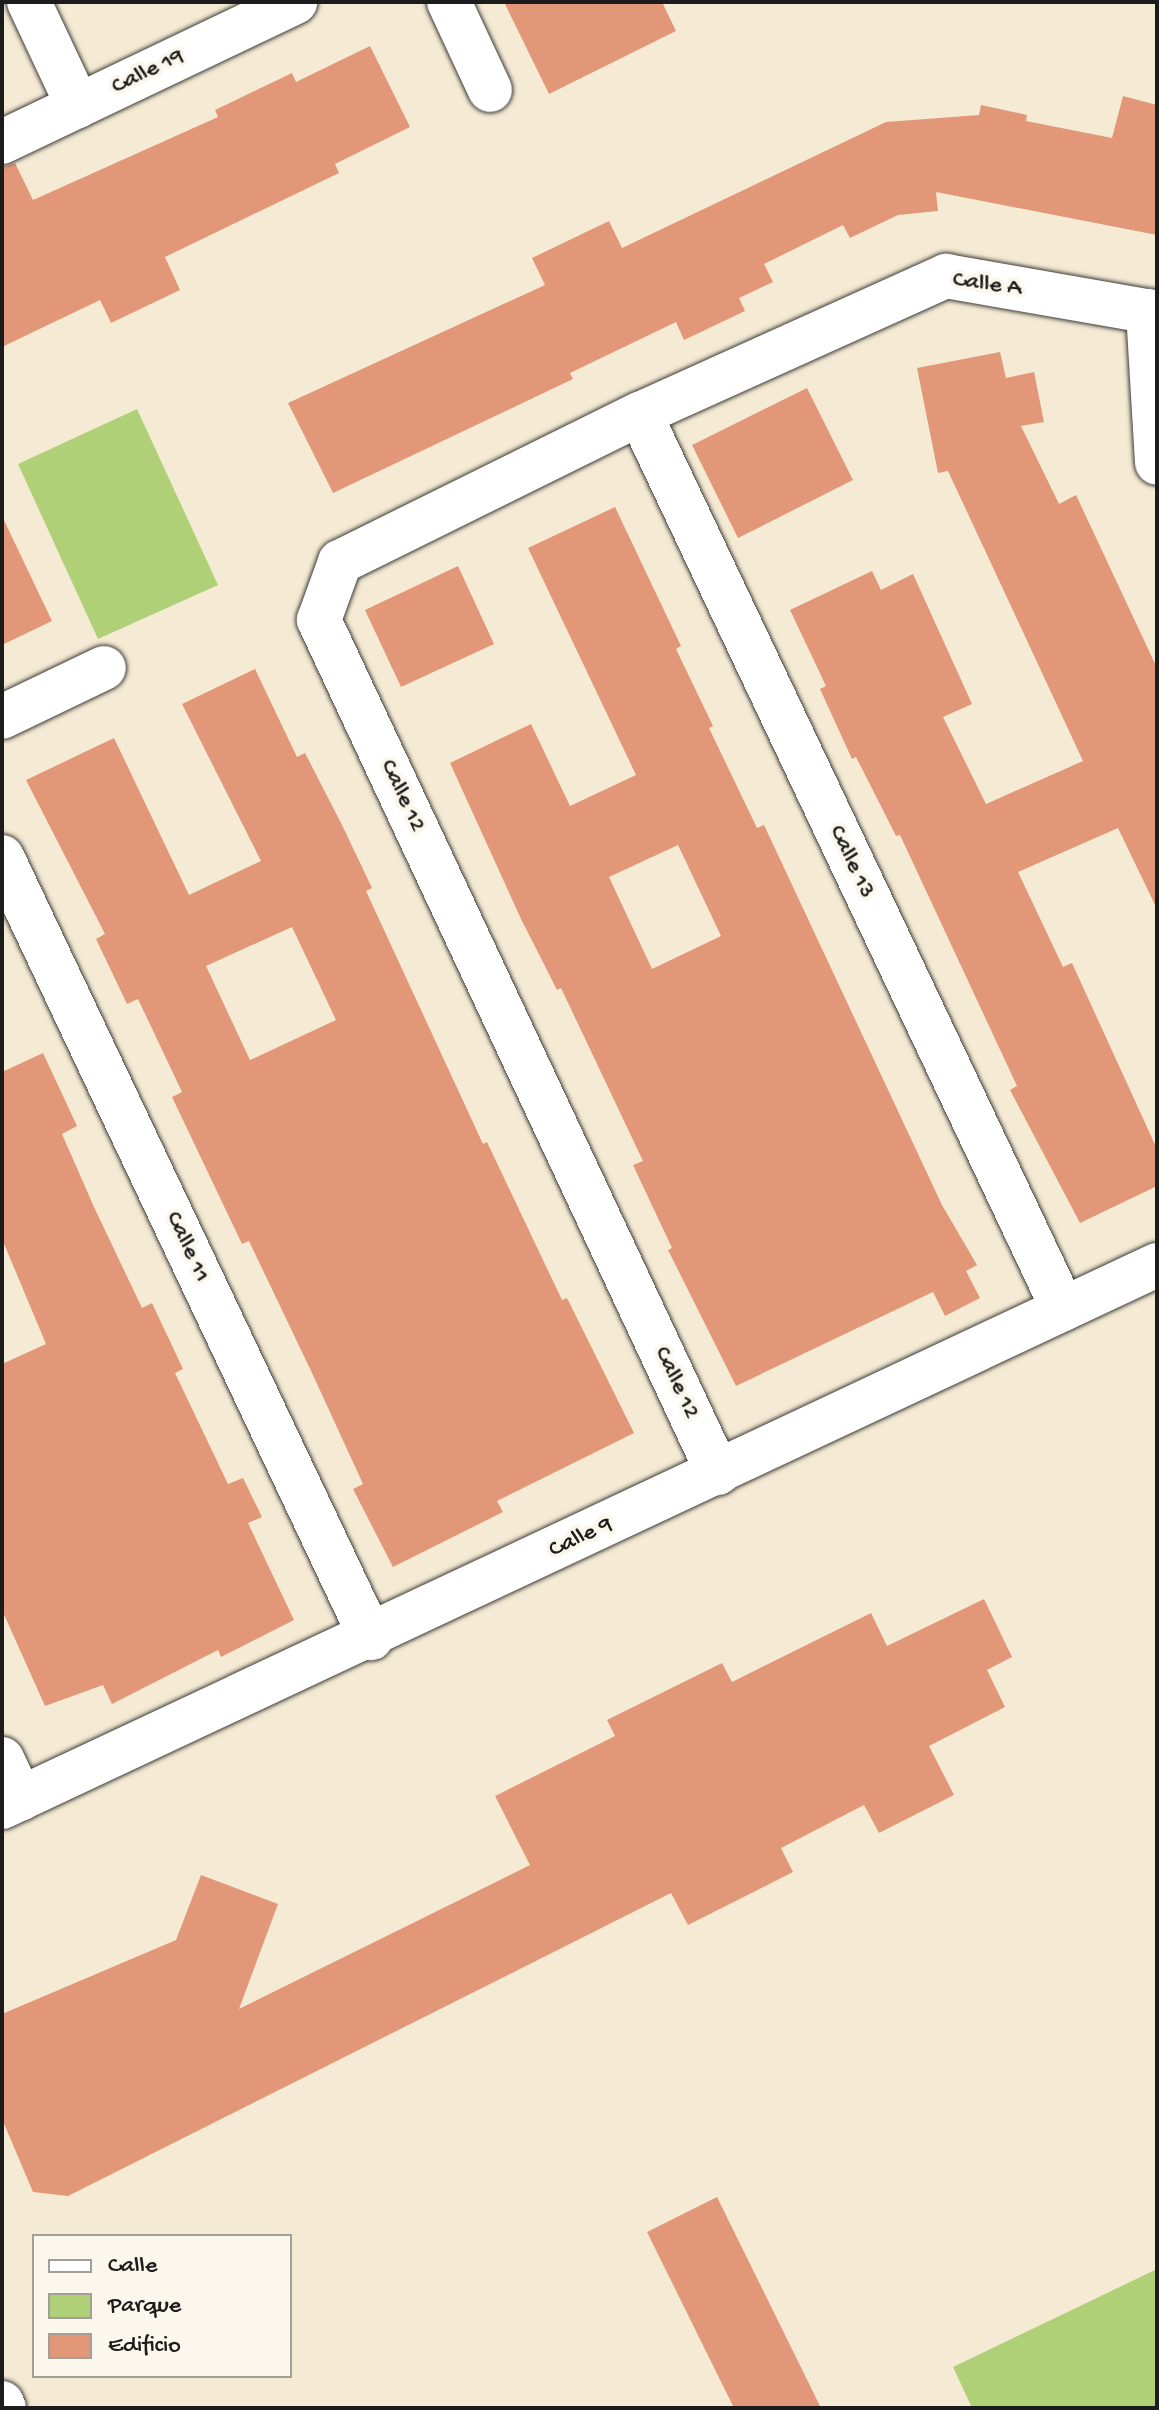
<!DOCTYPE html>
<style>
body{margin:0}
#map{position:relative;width:1159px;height:2410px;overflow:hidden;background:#f5ebd4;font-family:"Gochi Hand",sans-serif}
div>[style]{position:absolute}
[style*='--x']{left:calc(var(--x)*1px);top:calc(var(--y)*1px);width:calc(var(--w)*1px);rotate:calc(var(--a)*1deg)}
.green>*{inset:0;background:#b0d078}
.building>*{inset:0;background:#e39779}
.roads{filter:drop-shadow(0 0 2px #3d3b38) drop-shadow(0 0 2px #3d3b38)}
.street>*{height:44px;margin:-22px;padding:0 22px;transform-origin:22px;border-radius:22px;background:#fff}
.secondary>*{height:44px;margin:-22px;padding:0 22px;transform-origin:22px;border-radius:22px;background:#fff}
span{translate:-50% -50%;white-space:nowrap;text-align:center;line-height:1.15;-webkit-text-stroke:8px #fbf7ec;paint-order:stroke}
.street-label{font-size:24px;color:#1c1c1c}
.frame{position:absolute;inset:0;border:4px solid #1c1c1c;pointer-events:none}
.legend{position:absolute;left:32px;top:2234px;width:260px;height:144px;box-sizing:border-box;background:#fbf7ec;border:2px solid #a29f99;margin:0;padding:10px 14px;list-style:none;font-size:24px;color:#1c1c1c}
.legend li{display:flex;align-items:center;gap:16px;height:40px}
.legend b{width:40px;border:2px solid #a29f99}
</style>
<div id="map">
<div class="green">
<div style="clip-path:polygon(137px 409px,218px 585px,98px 639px,18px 464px)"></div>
<div style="clip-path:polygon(1157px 2269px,1157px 2408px,972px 2408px,953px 2367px)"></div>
</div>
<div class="building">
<div style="clip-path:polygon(504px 2px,662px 2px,676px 31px,549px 94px)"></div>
<div style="clip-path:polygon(370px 46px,410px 127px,335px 164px,339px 173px,165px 257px,180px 290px,111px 323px,100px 300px,2px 347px,2px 167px,15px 163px,33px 200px,218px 117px,215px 110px,292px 73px,296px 82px)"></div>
<div style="clip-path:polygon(1123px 96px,1157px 105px,1157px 235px,936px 192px,938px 211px,898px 215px,850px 238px,843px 225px,764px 264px,773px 282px,739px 298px,745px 311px,684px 340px,676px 322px,570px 373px,573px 379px,333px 493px,288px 403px,545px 285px,532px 258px,609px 221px,622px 248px,886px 122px,979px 115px,981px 105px,1027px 115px,1026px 121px,1112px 138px)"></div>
<div style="clip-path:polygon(1000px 352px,1006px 378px,1034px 372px,1044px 422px,1021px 426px,1059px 504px,1076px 495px,1157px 668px,1157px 909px,1118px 828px,1018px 872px,1063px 967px,1072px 963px,1157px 1149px,1157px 1186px,1080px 1223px,1010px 1090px,1017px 1086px,900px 835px,896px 836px,856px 757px,852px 759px,820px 689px,826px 686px,790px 610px,872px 571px,881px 590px,913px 574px,972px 704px,943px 717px,986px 804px,1083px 761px,948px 471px,938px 473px,917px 368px)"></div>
<div style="clip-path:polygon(807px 388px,853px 480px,738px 538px,692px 445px)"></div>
<div style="clip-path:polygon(evenodd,615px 507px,681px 646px,676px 649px,713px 726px,709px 728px,757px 828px,764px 825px,942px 1205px,977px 1265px,966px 1271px,980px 1298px,945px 1316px,933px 1292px,736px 1386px,668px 1250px,672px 1248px,633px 1165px,643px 1161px,561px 988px,557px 990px,521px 919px,450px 763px,531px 724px,570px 806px,636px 775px,528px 548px,615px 507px,678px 845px,721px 936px,652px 969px,609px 877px,678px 845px)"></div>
<div style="clip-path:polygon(2px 516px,52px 621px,2px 645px)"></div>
<div style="clip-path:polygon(458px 566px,494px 644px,401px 687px,365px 610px)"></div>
<div style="clip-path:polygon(evenodd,255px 669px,297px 757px,305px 753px,342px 825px,372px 888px,366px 891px,483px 1144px,487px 1142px,562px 1300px,567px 1298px,634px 1433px,497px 1501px,503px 1512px,393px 1567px,353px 1489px,363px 1484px,312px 1373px,249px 1241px,242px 1244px,172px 1097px,182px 1092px,138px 999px,127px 1004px,96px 939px,105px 934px,26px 780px,114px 738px,189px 895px,261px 861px,182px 704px,255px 669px,292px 927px,336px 1020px,250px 1060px,206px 966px,292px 927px)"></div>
<div style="clip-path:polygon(43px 1053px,77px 1126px,62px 1134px,94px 1207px,142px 1308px,152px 1303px,183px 1369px,175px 1373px,228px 1484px,243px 1478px,262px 1517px,248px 1523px,294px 1620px,221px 1657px,218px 1650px,112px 1704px,103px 1685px,45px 1706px,2px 1610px,2px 1364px,46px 1344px,2px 1239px,2px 1072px)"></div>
<div style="clip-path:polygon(984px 1599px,1012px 1657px,987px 1670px,1005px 1707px,929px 1746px,954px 1795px,879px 1833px,864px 1805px,781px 1848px,793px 1872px,688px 1925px,671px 1893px,68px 2196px,33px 2192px,2px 2119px,2px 2014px,176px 1940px,201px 1875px,278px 1904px,239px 2009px,530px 1865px,495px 1796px,615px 1736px,607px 1720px,722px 1663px,732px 1682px,871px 1613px,887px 1646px)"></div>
<div style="clip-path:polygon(717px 2197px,821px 2408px,734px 2408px,647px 2232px)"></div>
</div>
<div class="roads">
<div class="street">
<div style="--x:29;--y:2;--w:115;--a:64.8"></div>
<div style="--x:449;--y:2;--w:97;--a:65"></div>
<div style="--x:2;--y:142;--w:325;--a:-25.5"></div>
<div style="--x:1148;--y:311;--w:152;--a:86.6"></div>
<div style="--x:640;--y:414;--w:990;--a:64.7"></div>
<div style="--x:2;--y:717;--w:113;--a:-25.7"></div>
<div style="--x:2;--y:857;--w:864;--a:64.71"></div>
<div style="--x:718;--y:1473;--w:942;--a:-115.07"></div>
<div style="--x:319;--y:620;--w:62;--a:-70.1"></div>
<div style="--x:340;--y:562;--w:335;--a:-26.3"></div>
<div style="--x:640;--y:414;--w:336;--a:-24.3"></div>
<div style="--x:946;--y:276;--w:214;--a:9.9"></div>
<div style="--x:2;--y:1759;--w:44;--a:64.6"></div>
<div style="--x:2;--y:1807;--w:1276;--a:-25.14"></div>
</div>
<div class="secondary">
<div style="--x:2;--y:2403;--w:5;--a:68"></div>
</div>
</div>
<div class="street-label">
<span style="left:148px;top:72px;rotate:-26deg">Calle 19</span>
<span style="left:987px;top:285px;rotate:8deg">Calle A</span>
<span style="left:402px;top:796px;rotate:65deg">Calle 12</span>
<span style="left:851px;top:862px;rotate:65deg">Calle 13</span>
<span style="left:187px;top:1247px;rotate:65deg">Calle 11</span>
<span style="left:676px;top:1383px;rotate:65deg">Calle 12</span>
<span style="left:581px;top:1538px;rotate:-25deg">Calle 9</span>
</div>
<div class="frame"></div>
<ul class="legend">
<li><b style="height:10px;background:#fff"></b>Calle</li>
<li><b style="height:22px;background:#b0d078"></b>Parque</li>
<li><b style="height:22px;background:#e39779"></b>Edificio</li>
</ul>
</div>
